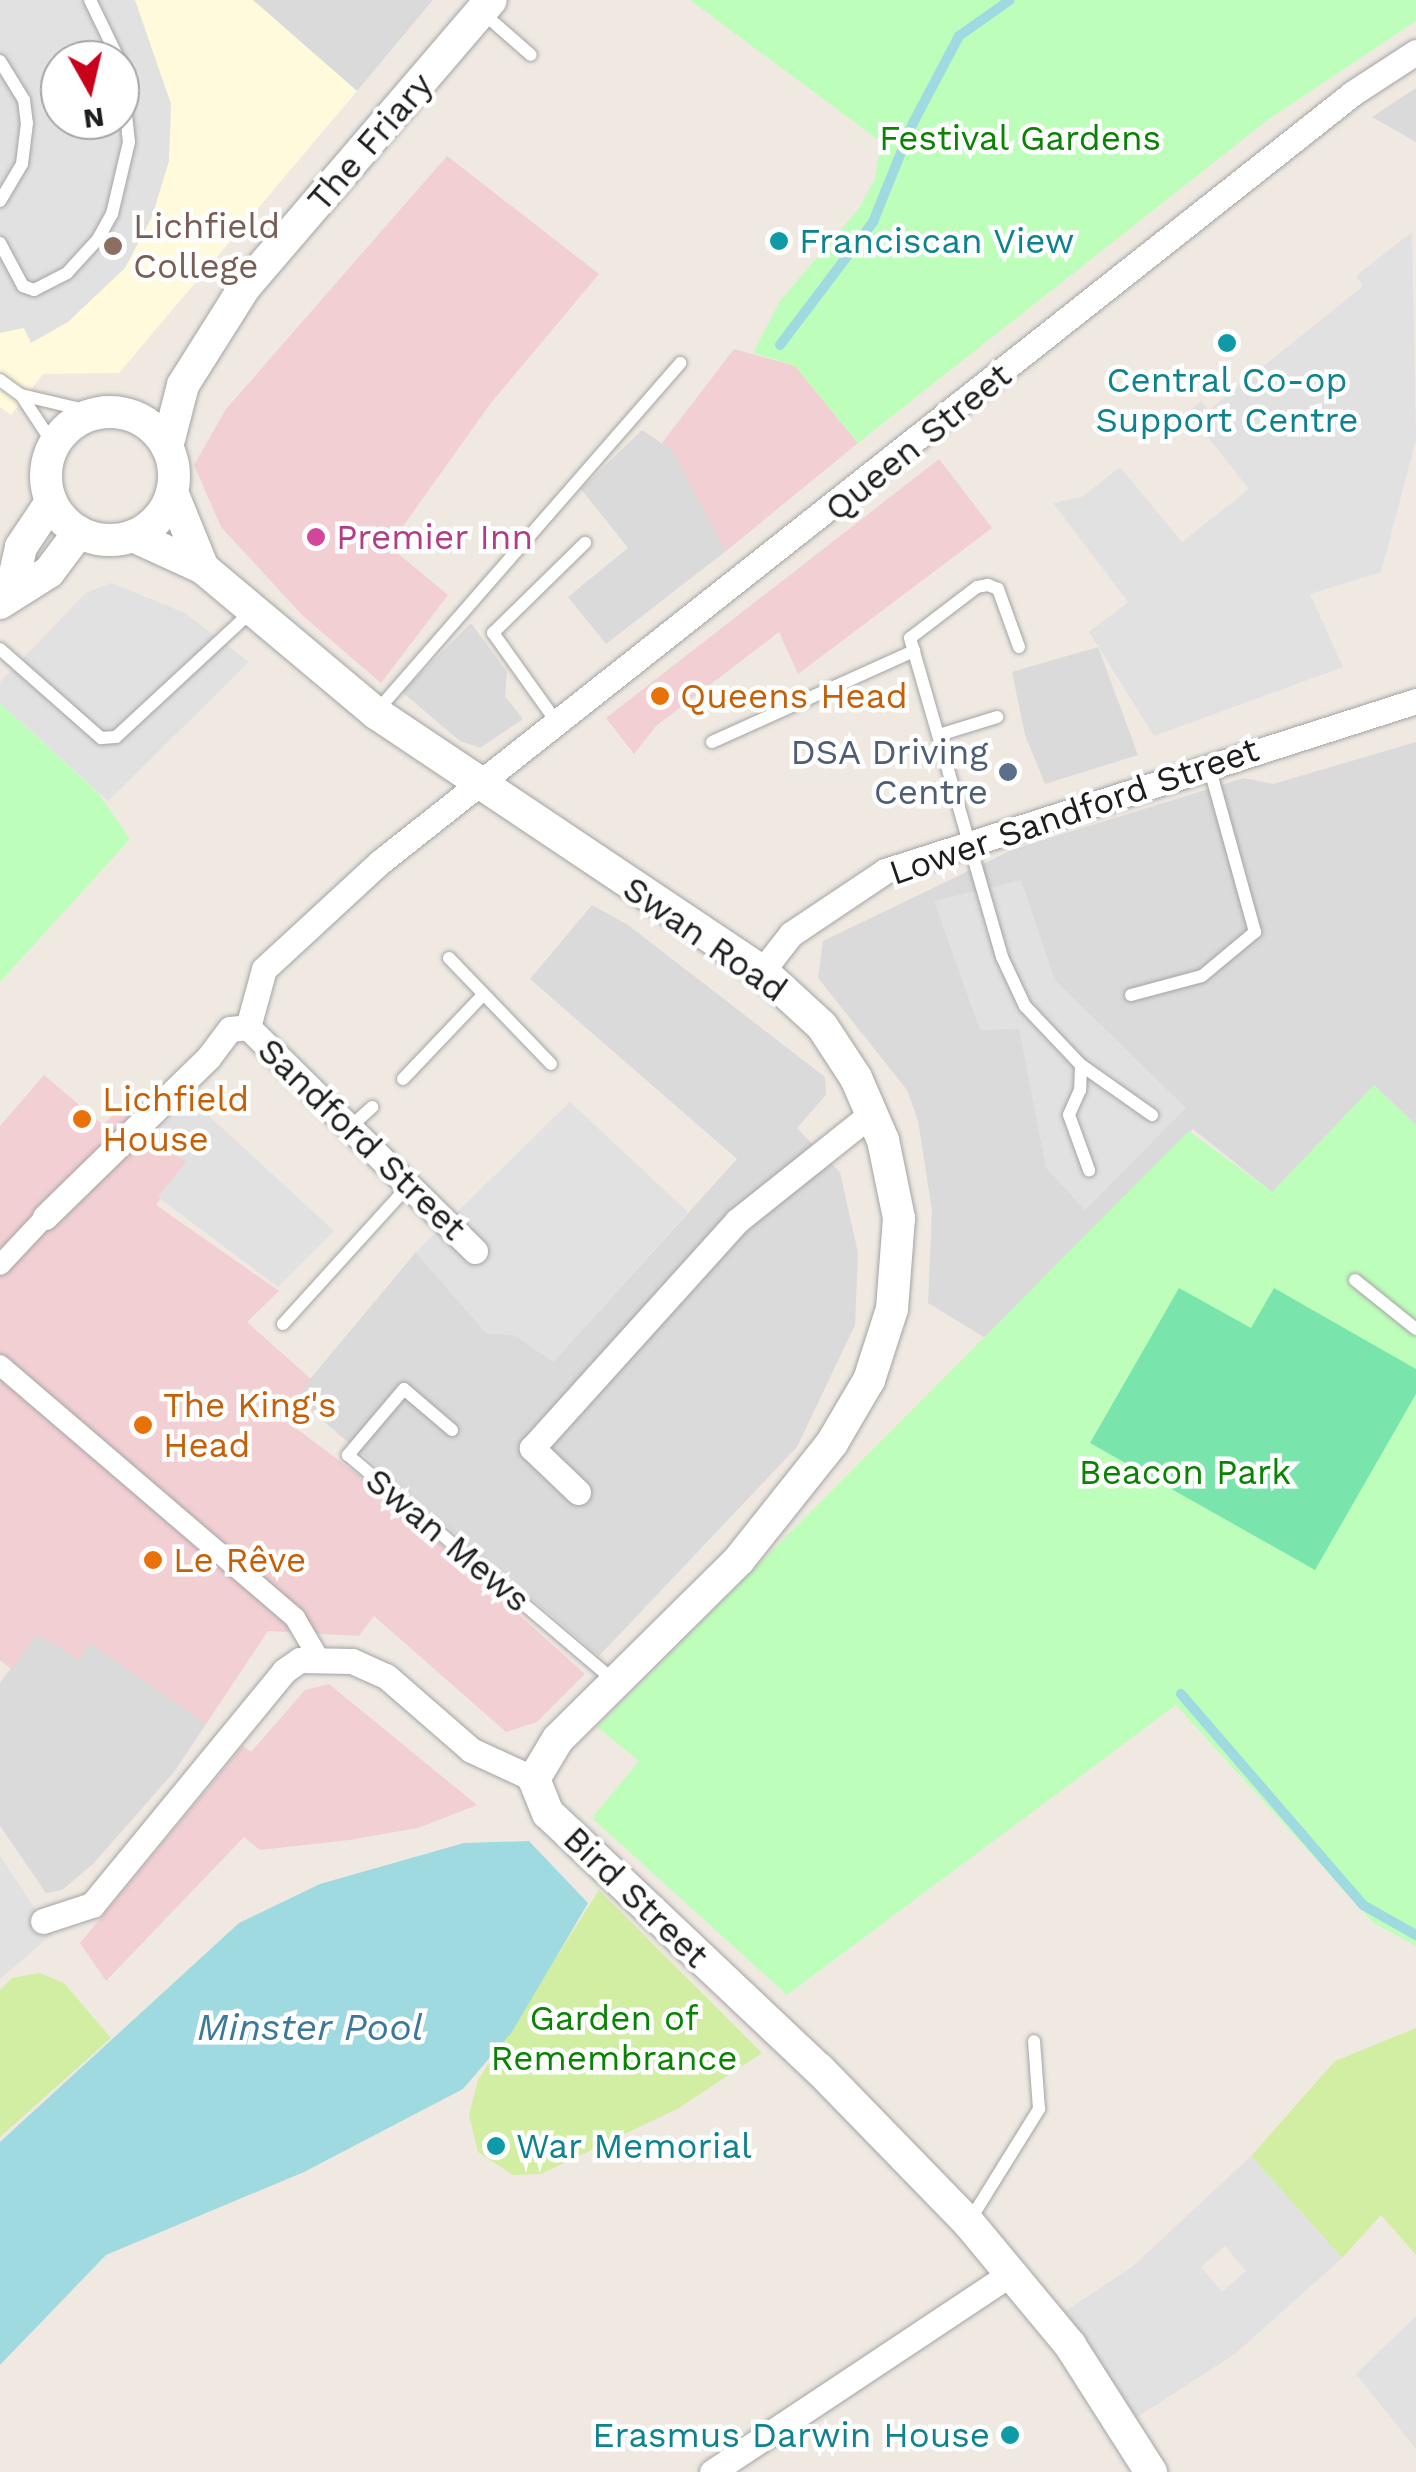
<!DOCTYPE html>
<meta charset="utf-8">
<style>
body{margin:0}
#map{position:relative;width:1416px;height:2472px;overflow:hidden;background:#efe9e2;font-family:"Work Sans",sans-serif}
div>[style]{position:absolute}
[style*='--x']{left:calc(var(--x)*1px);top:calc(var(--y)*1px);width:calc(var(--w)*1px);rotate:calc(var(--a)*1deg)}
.residential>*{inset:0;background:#dbdada}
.commercial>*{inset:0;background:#f2cfd3}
.education>*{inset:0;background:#fffadb}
.grass>*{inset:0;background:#d2eea3}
.park>*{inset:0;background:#befebb}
.pitch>*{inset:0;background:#79e5ad}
.parking>*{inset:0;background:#e1e1e1}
.water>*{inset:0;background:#9fdae1}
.stream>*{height:10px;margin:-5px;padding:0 5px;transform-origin:5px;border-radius:5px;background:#9fdae1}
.roads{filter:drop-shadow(0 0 2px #a4a4a4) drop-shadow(0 0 2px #a4a4a4)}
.service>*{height:12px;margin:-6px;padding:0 6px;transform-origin:6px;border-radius:6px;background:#fff}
.pedestrian>*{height:20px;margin:-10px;padding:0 10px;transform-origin:10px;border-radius:10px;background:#fff}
.minor>*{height:25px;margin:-12.5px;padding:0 12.5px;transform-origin:12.5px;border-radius:12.5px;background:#fff}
.tertiary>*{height:32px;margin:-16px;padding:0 16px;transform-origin:16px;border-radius:16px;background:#fff}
.tertiary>.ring{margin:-16px;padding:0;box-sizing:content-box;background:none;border:32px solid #fff;border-radius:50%}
.dots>*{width:28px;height:28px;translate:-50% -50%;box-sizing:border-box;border:5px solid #fff;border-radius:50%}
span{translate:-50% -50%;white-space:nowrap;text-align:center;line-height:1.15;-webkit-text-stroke:9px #fff;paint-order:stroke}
.park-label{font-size:35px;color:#088402}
.street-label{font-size:35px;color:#1d1d1d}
.education-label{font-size:35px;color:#785e54}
.left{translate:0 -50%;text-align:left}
.culture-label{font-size:35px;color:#0d838f}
.right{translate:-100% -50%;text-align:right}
.hotel-label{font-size:35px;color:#b23c85}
.food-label{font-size:35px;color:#c56008}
.service-label{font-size:35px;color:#4e5e75}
.water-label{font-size:38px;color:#3b789c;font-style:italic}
.north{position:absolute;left:40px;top:40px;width:100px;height:100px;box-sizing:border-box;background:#fff;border:2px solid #a5a5a5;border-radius:50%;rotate:172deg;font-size:28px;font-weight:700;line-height:40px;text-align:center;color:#1d1d1d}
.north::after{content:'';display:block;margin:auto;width:35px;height:45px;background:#ca001a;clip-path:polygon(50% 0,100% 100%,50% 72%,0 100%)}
</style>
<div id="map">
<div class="residential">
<div style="clip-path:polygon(253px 0,433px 0,357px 91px)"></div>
<div style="clip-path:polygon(1416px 88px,1416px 142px,1372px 117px)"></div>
<div style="clip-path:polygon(642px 430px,672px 450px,726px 551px,606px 644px,568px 597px,628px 548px,581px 489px)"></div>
<div style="clip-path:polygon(471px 623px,507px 672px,505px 696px,523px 719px,480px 748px,460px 741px,402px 692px)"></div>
<div style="clip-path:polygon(1098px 647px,1138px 755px,1045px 784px,1025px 735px,1012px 672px)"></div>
<div style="clip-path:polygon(1416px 742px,1416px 1125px,1374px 1085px,1273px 1193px,1193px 1129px,992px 1342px,928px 1303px,932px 1210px,918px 1121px,907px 1090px,818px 978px,823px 941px,1014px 849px,1244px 778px,1273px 784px)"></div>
<div style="clip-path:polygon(592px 905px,628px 925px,825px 1077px,826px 1095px,797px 1128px,840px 1172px,858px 1253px,855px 1325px,797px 1447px,599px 1656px,295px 1397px,416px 1252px,486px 1333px,514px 1335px,554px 1361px,737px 1159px,530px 979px)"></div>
<div style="clip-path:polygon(36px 1633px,90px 1643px,206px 1724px,174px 1772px,93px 1864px,62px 1890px,46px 1893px,0 1826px,0 1683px)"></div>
</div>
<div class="commercial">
<div style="clip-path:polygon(447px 156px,599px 274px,490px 404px,389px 546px,448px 595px,381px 683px,302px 615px,221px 527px,194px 465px,226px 409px)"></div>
<div style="clip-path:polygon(734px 349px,795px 366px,858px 443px,726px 551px,672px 450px,662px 443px)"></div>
<div style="clip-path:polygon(939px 459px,992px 528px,798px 674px,779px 632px,656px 726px,634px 754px,606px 718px)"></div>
<div style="clip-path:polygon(44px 1075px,103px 1125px,128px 1100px,192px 1157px,156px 1205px,279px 1291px,247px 1322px,311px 1379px,281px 1417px,389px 1498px,585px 1674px,537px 1722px,506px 1732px,374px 1616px,359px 1636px,268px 1631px,206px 1724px,90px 1643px,79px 1659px,36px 1634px,12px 1670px,0 1660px,0 1126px)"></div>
<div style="clip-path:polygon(329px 1684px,477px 1805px,418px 1828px,349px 1840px,260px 1850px,244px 1837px,106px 1981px,80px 1943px,243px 1746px,251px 1752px,305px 1690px)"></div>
</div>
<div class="education">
<div style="clip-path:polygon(evenodd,0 0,253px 0,357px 91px,119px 373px,43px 374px,11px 415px,0 407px,0 0,60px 60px,120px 60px,120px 120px,60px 120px,60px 60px)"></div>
</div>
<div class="grass">
<div style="clip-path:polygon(599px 1890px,762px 2053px,679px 2108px,541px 2174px,513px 2175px,478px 2152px,469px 2115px,478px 2080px)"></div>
<div style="clip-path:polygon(40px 1973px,64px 1983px,111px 2038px,0 2137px,0 1990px,12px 1978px)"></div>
<div style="clip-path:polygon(1416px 2028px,1416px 2255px,1381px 2215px,1342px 2258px,1251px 2156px,1335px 2061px)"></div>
</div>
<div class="park">
<div style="clip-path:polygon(690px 0,1416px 0,1416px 21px,1269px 119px,858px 443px,795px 366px,753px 353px,780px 301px,859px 208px,875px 179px,881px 142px)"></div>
<div style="clip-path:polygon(0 703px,98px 793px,130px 839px,0 982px)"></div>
<div style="clip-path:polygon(1374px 1085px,1416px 1125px,1416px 1946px,1374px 1923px,1176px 1705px,787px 1995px,592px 1818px,639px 1761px,597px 1727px,1189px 1131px,1272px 1192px)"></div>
</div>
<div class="pitch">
<div style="clip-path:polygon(1179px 1288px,1251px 1328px,1274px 1288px,1416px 1369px,1416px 1394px,1315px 1570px,1090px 1443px)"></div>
</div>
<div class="parking">
<div style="clip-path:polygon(evenodd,0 0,135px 0,171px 104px,169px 161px,152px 217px,125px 268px,68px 322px,31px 343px,24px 328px,0 333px,0 0,60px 60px,120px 60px,120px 120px,60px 120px,60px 60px)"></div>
<div style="clip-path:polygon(1412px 232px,1416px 440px,1381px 572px,1310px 594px,1343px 667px,1154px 736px,1089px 632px,1128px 602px,1053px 503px,1082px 497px,1120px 467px,1182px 542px,1249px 489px,1188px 412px,1201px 401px,1209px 410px,1363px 286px,1356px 276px)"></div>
<div style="clip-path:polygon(111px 583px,185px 613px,249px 662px,108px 801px,0 703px,0 682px,86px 593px)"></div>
<div style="clip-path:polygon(1021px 880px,1055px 980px,1186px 1108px,1085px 1210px,1046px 1168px,1019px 1029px,980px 1030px,934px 901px)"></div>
<div style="clip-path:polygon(194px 1102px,334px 1231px,278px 1287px,158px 1197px,186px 1162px,150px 1133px)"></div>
<div style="clip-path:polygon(570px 1102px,688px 1212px,553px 1362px,514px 1335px,486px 1333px,416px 1252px)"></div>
<div style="clip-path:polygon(0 1856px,52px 1934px,0 1979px)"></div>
<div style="clip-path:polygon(evenodd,1251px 2156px,1342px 2258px,1235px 2354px,1122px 2427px,1049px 2322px,1132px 2267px,1251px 2156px,1225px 2246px,1246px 2271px,1222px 2292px,1201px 2267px,1225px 2246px)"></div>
<div style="clip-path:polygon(1416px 2316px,1416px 2449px,1356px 2374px)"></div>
</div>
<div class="water">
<div style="clip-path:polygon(529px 1841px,588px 1903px,512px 2032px,463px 2089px,304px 2172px,106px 2255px,0 2365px,0 2142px,239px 1923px,320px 1884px,464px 1843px)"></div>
</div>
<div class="stream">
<div style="--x:780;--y:345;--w:154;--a:-52.9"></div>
<div style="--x:873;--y:222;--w:107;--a:-68"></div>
<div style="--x:913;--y:123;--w:98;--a:-62.1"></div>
<div style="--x:959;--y:36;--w:62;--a:-35.2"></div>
<div style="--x:1181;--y:1694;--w:279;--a:49.2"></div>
<div style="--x:1363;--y:1905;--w:61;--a:29.5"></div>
</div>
<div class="roads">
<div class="service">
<div style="--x:90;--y:0;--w:67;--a:64.2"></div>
<div style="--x:484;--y:14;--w:62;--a:41.1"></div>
<div style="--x:0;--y:61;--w:46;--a:58.4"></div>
<div style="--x:24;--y:100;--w:23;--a:83"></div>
<div style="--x:27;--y:123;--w:41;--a:97"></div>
<div style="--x:22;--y:164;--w:43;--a:120.7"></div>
<div style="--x:0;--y:243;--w:49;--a:61.9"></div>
<div style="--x:23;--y:286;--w:12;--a:20"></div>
<div style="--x:34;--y:290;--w:37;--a:-27"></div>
<div style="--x:67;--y:273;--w:46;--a:-47.6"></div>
<div style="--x:98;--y:239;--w:29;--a:-61"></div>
<div style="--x:112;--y:214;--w:74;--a:-76.7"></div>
<div style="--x:129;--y:142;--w:81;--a:-96.4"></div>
<div style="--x:0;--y:380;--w:26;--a:36"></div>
<div style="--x:21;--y:395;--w:60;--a:56.6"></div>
<div style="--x:21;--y:395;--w:79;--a:13.2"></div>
<div style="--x:1019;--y:647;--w:62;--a:-109.9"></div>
<div style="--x:998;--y:589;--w:11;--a:-158"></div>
<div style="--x:988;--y:585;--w:11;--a:170"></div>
<div style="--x:977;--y:587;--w:84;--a:142.7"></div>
<div style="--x:910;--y:638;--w:332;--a:73.9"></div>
<div style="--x:1002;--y:957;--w:54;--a:64.9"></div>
<div style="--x:1025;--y:1006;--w:81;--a:46.5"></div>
<div style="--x:1081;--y:1065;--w:25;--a:92"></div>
<div style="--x:1080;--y:1090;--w:27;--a:114"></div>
<div style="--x:1069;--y:1115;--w:59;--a:70"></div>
<div style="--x:0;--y:649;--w:135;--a:41.4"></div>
<div style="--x:101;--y:738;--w:15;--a:-4"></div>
<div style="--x:116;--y:737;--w:187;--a:-42.8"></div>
<div style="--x:376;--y:712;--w:463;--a:-48.9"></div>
<div style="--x:558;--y:724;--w:112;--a:-125.5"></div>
<div style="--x:493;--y:633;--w:129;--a:-44.4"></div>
<div style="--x:939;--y:735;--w:61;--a:-17.2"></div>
<div style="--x:712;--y:742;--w:222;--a:-24.3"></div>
<div style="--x:449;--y:958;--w:147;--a:46.1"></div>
<div style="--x:1131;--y:995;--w:73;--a:-15"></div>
<div style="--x:1202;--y:976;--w:69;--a:-39.7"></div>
<div style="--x:1255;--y:932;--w:172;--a:-105.5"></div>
<div style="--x:1081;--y:1065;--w:87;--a:35.2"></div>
<div style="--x:403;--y:1079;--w:115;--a:-46.4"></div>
<div style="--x:350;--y:1127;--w:30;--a:-42"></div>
<div style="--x:1355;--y:1280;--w:78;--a:38.8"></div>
<div style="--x:283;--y:1324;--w:188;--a:-47.8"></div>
<div style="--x:452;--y:1430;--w:63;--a:-139.5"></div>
<div style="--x:404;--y:1389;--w:87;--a:130.3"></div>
<div style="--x:348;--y:1455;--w:348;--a:40.3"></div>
<div style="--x:970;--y:2220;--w:131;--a:-58.1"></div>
<div style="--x:1039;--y:2109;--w:68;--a:-94.2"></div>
</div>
<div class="pedestrian">
<div style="--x:0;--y:1265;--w:66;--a:-46.8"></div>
<div style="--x:0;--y:1365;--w:389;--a:40.6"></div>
<div style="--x:295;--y:1618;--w:45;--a:59.5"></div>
</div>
<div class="minor">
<div style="--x:762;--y:971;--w:47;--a:-51.9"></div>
<div style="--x:791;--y:934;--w:113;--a:-33.8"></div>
<div style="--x:885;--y:871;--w:558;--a:-17.75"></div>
<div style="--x:45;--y:1217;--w:228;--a:-44.3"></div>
<div style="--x:208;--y:1058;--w:36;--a:-53"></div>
<div style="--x:230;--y:1029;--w:18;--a:-6"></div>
<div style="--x:475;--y:1251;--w:319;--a:-135.4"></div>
<div style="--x:248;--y:1027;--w:60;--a:-74.6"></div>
<div style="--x:264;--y:969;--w:158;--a:-42.7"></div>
<div style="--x:380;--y:862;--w:1240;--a:-38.32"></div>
<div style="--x:1353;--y:93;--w:75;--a:-33.1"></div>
<div style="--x:578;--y:1492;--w:64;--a:-136.3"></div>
<div style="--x:532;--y:1448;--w:306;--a:-47.9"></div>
<div style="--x:737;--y:1221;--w:171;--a:-38.6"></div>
<div style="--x:43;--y:1921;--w:52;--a:-18.1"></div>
<div style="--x:92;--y:1905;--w:303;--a:-50.6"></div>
<div style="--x:284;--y:1671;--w:19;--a:-35"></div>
<div style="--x:300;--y:1660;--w:52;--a:1.1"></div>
<div style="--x:352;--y:1661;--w:37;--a:24"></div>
<div style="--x:386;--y:1676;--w:113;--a:41"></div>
<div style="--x:471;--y:1750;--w:69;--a:24.7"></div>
<div style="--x:712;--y:2472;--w:358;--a:-33.6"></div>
</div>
<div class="tertiary">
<div class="ring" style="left:46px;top:412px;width:96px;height:96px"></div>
<div style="--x:167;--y:447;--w:64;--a:-75.5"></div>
<div style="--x:183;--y:385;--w:115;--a:-57.8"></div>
<div style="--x:244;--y:288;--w:379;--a:-49.4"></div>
<div style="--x:172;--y:492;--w:82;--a:67.8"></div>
<div style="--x:133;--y:536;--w:77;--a:24.6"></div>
<div style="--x:203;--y:568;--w:226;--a:40"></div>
<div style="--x:376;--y:713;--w:464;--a:33.8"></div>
<div style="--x:762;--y:971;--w:81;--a:42.5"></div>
<div style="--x:822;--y:1026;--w:62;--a:56.8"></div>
<div style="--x:856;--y:1078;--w:68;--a:66.5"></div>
<div style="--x:883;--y:1140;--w:80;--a:78.4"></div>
<div style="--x:899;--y:1218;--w:91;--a:94.4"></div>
<div style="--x:892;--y:1309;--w:75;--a:107.9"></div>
<div style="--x:869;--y:1380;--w:73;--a:120.4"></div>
<div style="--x:832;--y:1443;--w:149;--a:128.5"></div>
<div style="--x:739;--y:1560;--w:255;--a:135.3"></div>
<div style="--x:558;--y:1739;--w:47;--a:121"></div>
<div style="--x:534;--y:1779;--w:37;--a:68"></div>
<div style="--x:548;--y:1813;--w:373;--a:43.4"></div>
<div style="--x:819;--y:2069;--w:214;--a:45.8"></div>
<div style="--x:968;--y:2222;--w:160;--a:50.3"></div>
<div style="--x:1070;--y:2345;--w:151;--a:57.5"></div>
<div style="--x:11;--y:592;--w:46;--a:-77.5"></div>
<div style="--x:21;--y:547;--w:54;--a:-56.3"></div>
<div style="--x:0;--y:603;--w:58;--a:-32.3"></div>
<div style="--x:49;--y:572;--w:50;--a:-53.1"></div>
</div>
</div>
<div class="dots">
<div style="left:779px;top:241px;background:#0f9aa8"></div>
<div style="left:113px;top:246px;background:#8d6e63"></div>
<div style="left:1227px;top:343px;background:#0f9aa8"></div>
<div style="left:316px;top:537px;background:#d1479c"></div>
<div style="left:660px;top:696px;background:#e8710a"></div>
<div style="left:1008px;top:772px;background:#5c6f8a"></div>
<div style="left:82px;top:1119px;background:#e8710a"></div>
<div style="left:143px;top:1425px;background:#e8710a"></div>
<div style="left:153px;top:1560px;background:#e8710a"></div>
<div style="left:496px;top:2146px;background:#0f9aa8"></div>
<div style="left:1010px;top:2435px;background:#0f9aa8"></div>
</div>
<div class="park-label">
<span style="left:1020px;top:138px">Festival Gardens</span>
<span style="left:1185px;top:1472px">Beacon Park</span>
<span style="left:614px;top:2038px">Garden of<br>Remembrance</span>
</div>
<div class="street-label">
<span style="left:370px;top:142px;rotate:-49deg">The Friary</span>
<span style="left:918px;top:442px;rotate:-39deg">Queen Street</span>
<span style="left:1074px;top:811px;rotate:-19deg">Lower Sandford Street</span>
<span style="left:705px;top:939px;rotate:35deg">Swan Road</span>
<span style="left:362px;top:1139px;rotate:44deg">Sandford Street</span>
<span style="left:448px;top:1540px;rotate:40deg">Swan Mews</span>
<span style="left:636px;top:1897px;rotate:44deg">Bird Street</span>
</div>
<div class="education-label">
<span class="left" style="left:133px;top:246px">Lichfield<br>College</span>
</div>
<div class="culture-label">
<span class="left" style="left:799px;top:241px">Franciscan View</span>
<span style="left:1227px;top:400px">Central Co-op<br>Support Centre</span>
<span class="left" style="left:516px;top:2146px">War Memorial</span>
<span class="right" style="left:990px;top:2435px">Erasmus Darwin House</span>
</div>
<div class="hotel-label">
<span class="left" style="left:336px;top:537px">Premier Inn</span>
</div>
<div class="food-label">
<span class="left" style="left:680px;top:696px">Queens Head</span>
<span class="left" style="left:102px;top:1119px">Lichfield<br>House</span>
<span class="left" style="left:163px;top:1425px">The King's<br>Head</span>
<span class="left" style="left:173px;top:1560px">Le Rêve</span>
</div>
<div class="service-label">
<span class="right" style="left:988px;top:772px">DSA Driving<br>Centre</span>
</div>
<div class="water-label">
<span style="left:310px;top:2028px">Minster Pool</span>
</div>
<div class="north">N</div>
</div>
